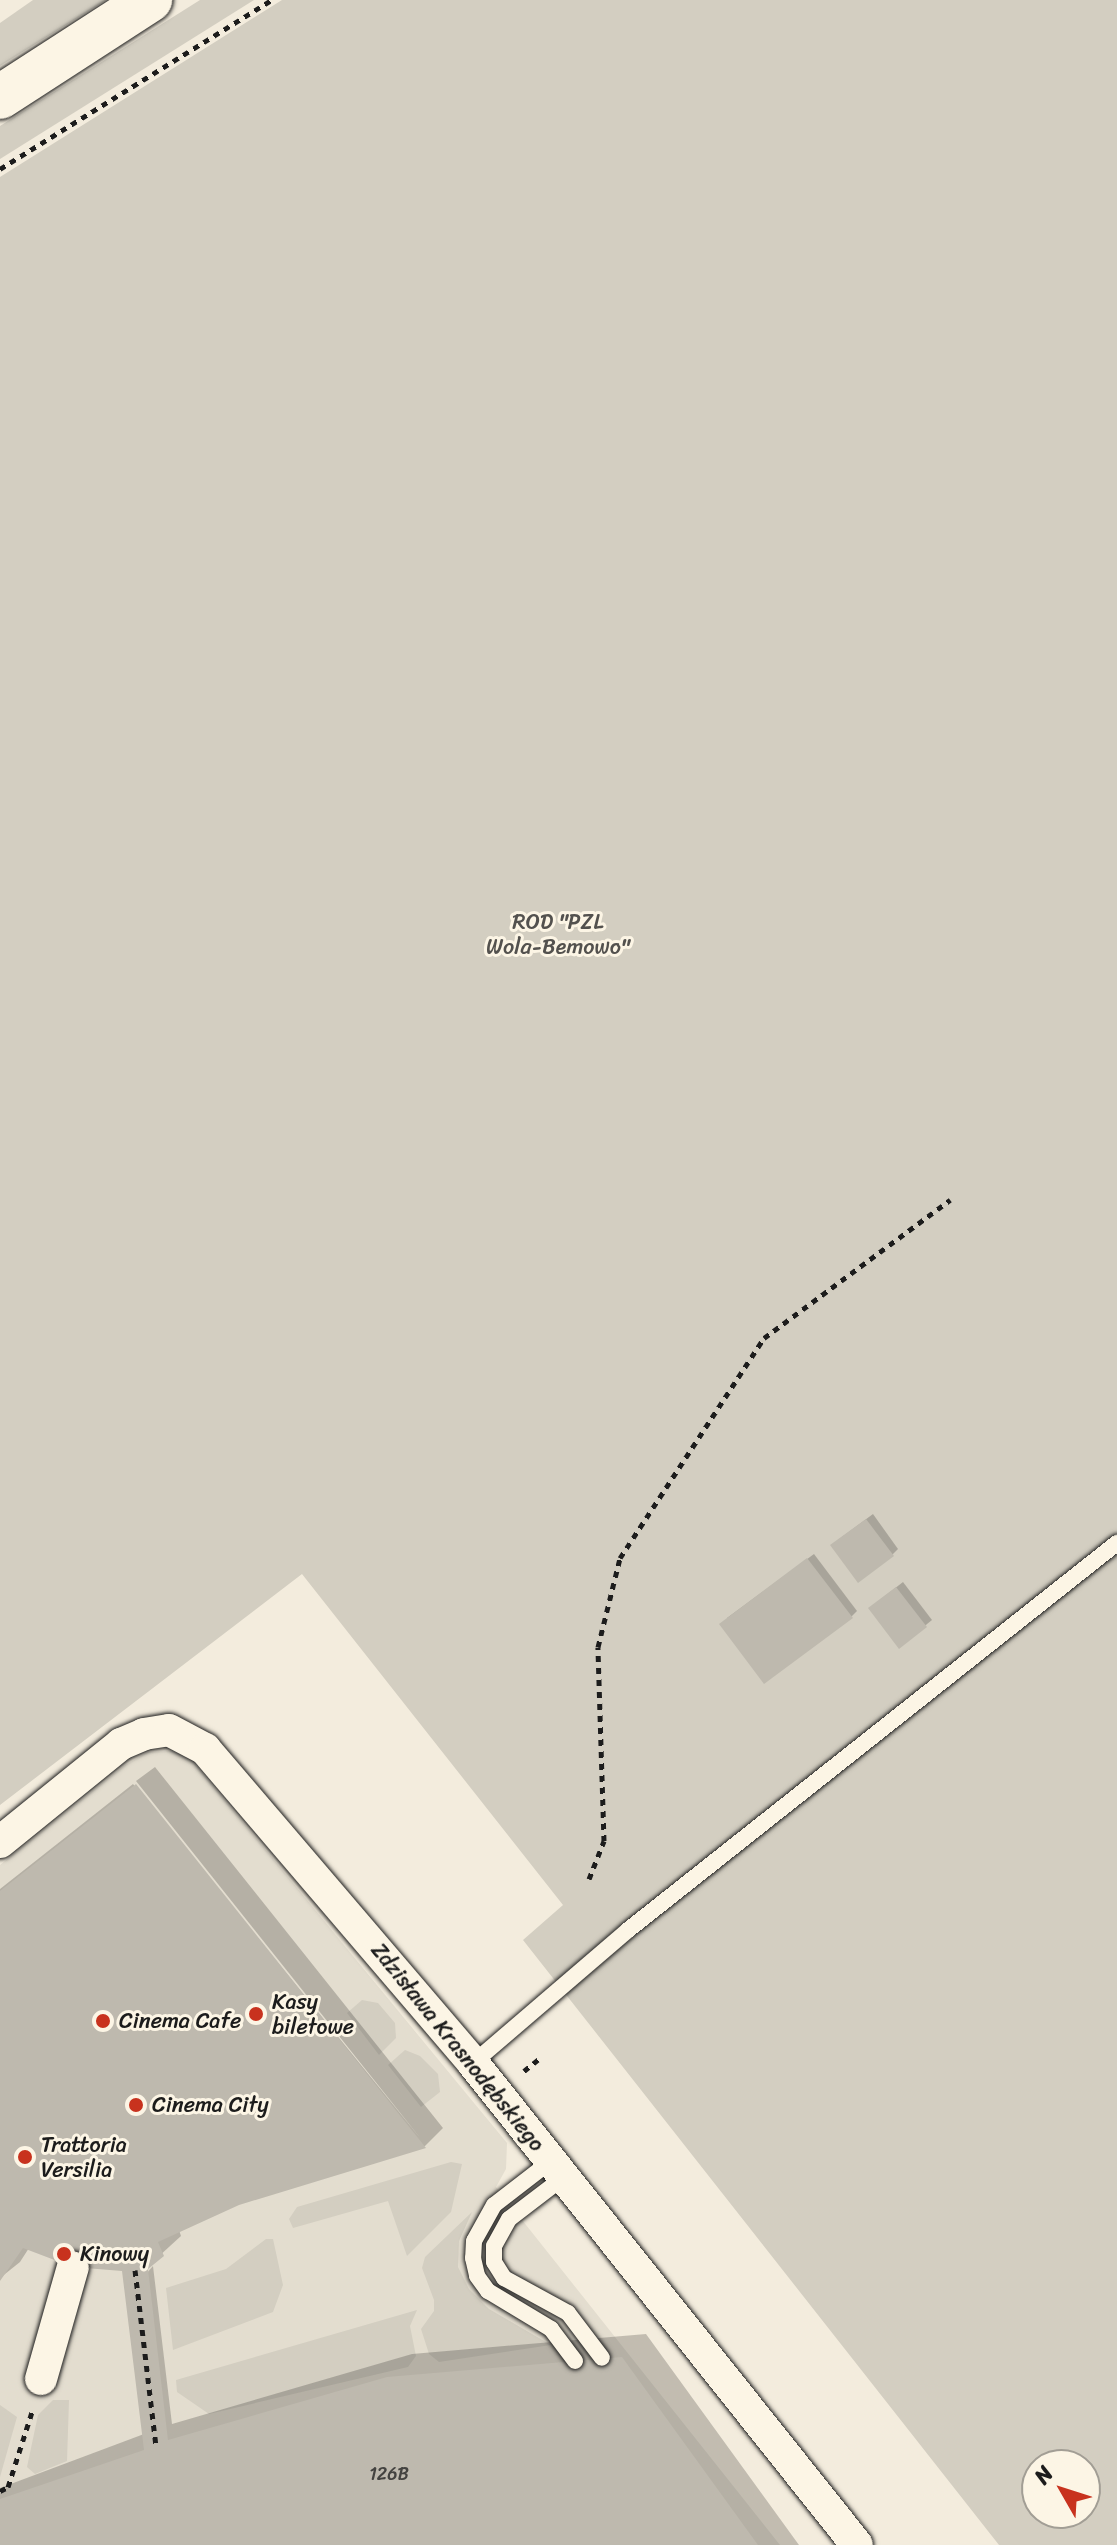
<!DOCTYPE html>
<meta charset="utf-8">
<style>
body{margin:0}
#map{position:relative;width:1117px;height:2545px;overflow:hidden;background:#f3ecdd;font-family:Sriracha,sans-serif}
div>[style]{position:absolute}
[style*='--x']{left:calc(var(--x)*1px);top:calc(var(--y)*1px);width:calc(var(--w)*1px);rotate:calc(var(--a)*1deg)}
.built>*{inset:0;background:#e3ddcf}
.green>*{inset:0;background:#d3cec1}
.shadow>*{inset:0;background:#0003}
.building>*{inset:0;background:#beb9ae}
.path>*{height:5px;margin-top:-2.5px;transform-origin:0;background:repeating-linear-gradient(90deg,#1c1c1c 0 6px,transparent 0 12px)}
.roads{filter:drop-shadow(0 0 2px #1c1c1c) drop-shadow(0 0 2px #1c1c1c)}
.lane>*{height:16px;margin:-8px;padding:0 8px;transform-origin:8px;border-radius:8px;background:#fcf5e5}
.street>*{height:32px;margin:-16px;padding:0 16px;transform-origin:16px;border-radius:16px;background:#fcf5e5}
.secondary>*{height:44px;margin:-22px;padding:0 22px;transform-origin:22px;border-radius:22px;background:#fcf5e5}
.dots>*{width:22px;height:22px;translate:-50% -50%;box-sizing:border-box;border:4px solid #fcf5e5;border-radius:50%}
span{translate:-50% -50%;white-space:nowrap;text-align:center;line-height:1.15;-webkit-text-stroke:6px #fcf5e5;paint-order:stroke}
.number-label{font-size:18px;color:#444340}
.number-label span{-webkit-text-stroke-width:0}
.park-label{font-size:22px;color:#53514e}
.poi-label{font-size:22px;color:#1c1c1c}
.left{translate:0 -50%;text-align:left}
.street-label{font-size:22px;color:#1c1c1c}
.north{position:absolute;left:1021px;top:2449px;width:80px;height:80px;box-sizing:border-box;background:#fcf5e5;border:2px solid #a29e95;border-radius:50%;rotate:309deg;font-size:22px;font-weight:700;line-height:32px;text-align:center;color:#1c1c1c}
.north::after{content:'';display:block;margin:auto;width:28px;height:36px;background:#c8321e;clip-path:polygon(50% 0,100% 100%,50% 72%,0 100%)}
</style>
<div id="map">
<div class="built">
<div style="clip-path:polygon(172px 1751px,190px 1758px,507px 2143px,506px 2169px,496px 2187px,780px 2545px,0 2545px,0 1865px,124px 1766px,148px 1752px)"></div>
</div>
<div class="green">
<div style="clip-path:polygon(33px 0,106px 0,0 66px,0 23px)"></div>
<div style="clip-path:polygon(200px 0,254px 0,0 159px,0 126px)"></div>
<div style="clip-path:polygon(evenodd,282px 0,1117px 0,1117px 2545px,999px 2545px,523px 1940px,563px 1905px,302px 1574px,0 1805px,0 177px,282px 0,1037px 2465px,1085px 2465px,1085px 2513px,1037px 2513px,1037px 2465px)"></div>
<div style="clip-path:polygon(362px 2000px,378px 2003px,395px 2023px,396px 2038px,379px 2055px,347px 2013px)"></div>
<div style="clip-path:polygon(405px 2050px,420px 2056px,438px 2074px,440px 2092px,421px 2107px,388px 2065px)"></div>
<div style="clip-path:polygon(451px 2162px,462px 2164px,451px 2212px,407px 2256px,388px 2201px,293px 2228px,289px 2219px,297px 2207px)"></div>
<div style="clip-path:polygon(472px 2212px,459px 2241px,458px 2267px,469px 2289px,489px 2309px,551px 2345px,439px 2362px,429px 2354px,421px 2329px,434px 2311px,434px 2300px,422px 2268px,425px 2257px)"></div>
<div style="clip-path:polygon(266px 2239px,273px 2239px,283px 2285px,273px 2312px,173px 2350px,166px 2288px,226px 2269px)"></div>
<div style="clip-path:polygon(417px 2310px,410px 2326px,416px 2356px,408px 2367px,209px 2414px,177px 2392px,176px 2380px)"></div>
<div style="clip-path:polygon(53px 2400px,69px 2400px,67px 2461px,35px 2474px,27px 2467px,38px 2415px)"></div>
<div style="clip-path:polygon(0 2405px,17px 2417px,0 2477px)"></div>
</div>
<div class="shadow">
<div style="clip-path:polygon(873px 1514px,898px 1549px,892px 1555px,838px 1540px)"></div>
<div style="clip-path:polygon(814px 1554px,857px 1611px,851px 1617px,727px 1618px)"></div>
<div style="clip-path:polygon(903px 1582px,932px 1620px,900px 1646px,876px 1603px)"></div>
<div style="clip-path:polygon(155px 1767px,443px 2128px,425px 2146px,239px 2203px,179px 2230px,181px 2236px,146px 2268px,146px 2274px,153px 2266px,172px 2424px,412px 2354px,646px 2334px,799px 2545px,0 2545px,0 2488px,144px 2434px,129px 2266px,29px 2248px,20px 2262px,0 2278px,0 1889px,133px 1784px,421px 2139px,136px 1781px)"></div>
</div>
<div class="building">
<div style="clip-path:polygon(866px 1519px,894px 1556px,858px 1583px,830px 1545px)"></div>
<div style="clip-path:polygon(807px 1558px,853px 1618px,764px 1684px,719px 1624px)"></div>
<div style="clip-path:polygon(896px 1587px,927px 1627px,899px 1649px,868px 1608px)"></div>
<div style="clip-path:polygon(136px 1784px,426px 2148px,239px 2205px,158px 2242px,164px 2256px,148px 2269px,168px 2440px,387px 2377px,622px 2357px,758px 2545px,0 2545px,0 2499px,144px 2450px,122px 2271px,73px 2267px,23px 2248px,0 2281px,0 1891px)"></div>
</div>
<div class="path">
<div style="--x:0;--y:169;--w:319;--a:-31.9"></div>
<div style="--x:589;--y:1879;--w:41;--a:-68.5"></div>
<div style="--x:604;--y:1841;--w:194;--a:-91.8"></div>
<div style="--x:598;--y:1647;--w:92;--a:-76.1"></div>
<div style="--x:620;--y:1558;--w:263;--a:-56.8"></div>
<div style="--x:764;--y:1338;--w:232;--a:-36.6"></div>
<div style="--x:524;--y:2071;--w:22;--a:-39"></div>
<div style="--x:135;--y:2270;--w:176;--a:83.2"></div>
<div style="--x:0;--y:2491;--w:9;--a:-27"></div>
<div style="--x:8;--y:2487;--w:79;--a:-72.3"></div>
</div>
<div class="roads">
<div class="lane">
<div style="--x:473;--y:2063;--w:204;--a:-40.6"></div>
<div style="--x:628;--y:1930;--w:624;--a:-38.36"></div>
<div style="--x:551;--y:2161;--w:72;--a:142.3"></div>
<div style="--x:494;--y:2205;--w:41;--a:119.1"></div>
<div style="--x:474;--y:2241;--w:17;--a:93"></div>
<div style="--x:473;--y:2258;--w:18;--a:77"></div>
<div style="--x:477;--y:2276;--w:19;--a:54"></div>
<div style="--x:488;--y:2291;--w:74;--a:31.1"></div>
<div style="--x:551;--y:2329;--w:40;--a:53"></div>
<div style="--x:564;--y:2177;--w:69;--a:142.6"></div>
<div style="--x:509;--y:2219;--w:31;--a:119"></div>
<div style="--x:494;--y:2246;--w:16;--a:90"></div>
<div style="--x:494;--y:2262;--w:19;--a:58"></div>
<div style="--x:504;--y:2278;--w:73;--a:28.7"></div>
<div style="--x:568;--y:2313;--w:56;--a:52.9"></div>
</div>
<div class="street">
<div style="--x:0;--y:1842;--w:156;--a:-39"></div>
<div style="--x:121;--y:1744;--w:25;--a:-23"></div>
<div style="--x:144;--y:1734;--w:25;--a:-9"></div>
<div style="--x:169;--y:1730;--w:41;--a:27.8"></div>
<div style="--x:205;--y:1749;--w:413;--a:49.5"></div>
<div style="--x:473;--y:2063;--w:616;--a:51.46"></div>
<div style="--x:41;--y:2379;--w:116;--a:-74.1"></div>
</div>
<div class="secondary">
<div style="--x:0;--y:97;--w:179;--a:-32.9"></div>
</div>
</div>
<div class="dots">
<div style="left:256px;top:2014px;background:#c8321e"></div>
<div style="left:103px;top:2021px;background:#c8321e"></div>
<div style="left:136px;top:2105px;background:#c8321e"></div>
<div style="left:25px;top:2157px;background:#c8321e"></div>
<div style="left:64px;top:2254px;background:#c8321e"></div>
</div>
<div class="number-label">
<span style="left:389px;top:2474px">126B</span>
</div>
<div class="park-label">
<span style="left:558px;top:934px">ROD "PZL<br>Wola-Bemowo"</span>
</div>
<div class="poi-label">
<span class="left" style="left:272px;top:2014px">Kasy<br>biletowe</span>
<span class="left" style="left:119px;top:2021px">Cinema Cafe</span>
<span class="left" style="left:152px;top:2105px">Cinema City</span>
<span class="left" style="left:41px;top:2157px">Trattoria<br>Versilia</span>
<span class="left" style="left:80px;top:2254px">Kinowy</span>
</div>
<div class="street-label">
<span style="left:458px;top:2047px;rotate:51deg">Zdzisława Krasnodębskiego</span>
</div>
<div class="north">N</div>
</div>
